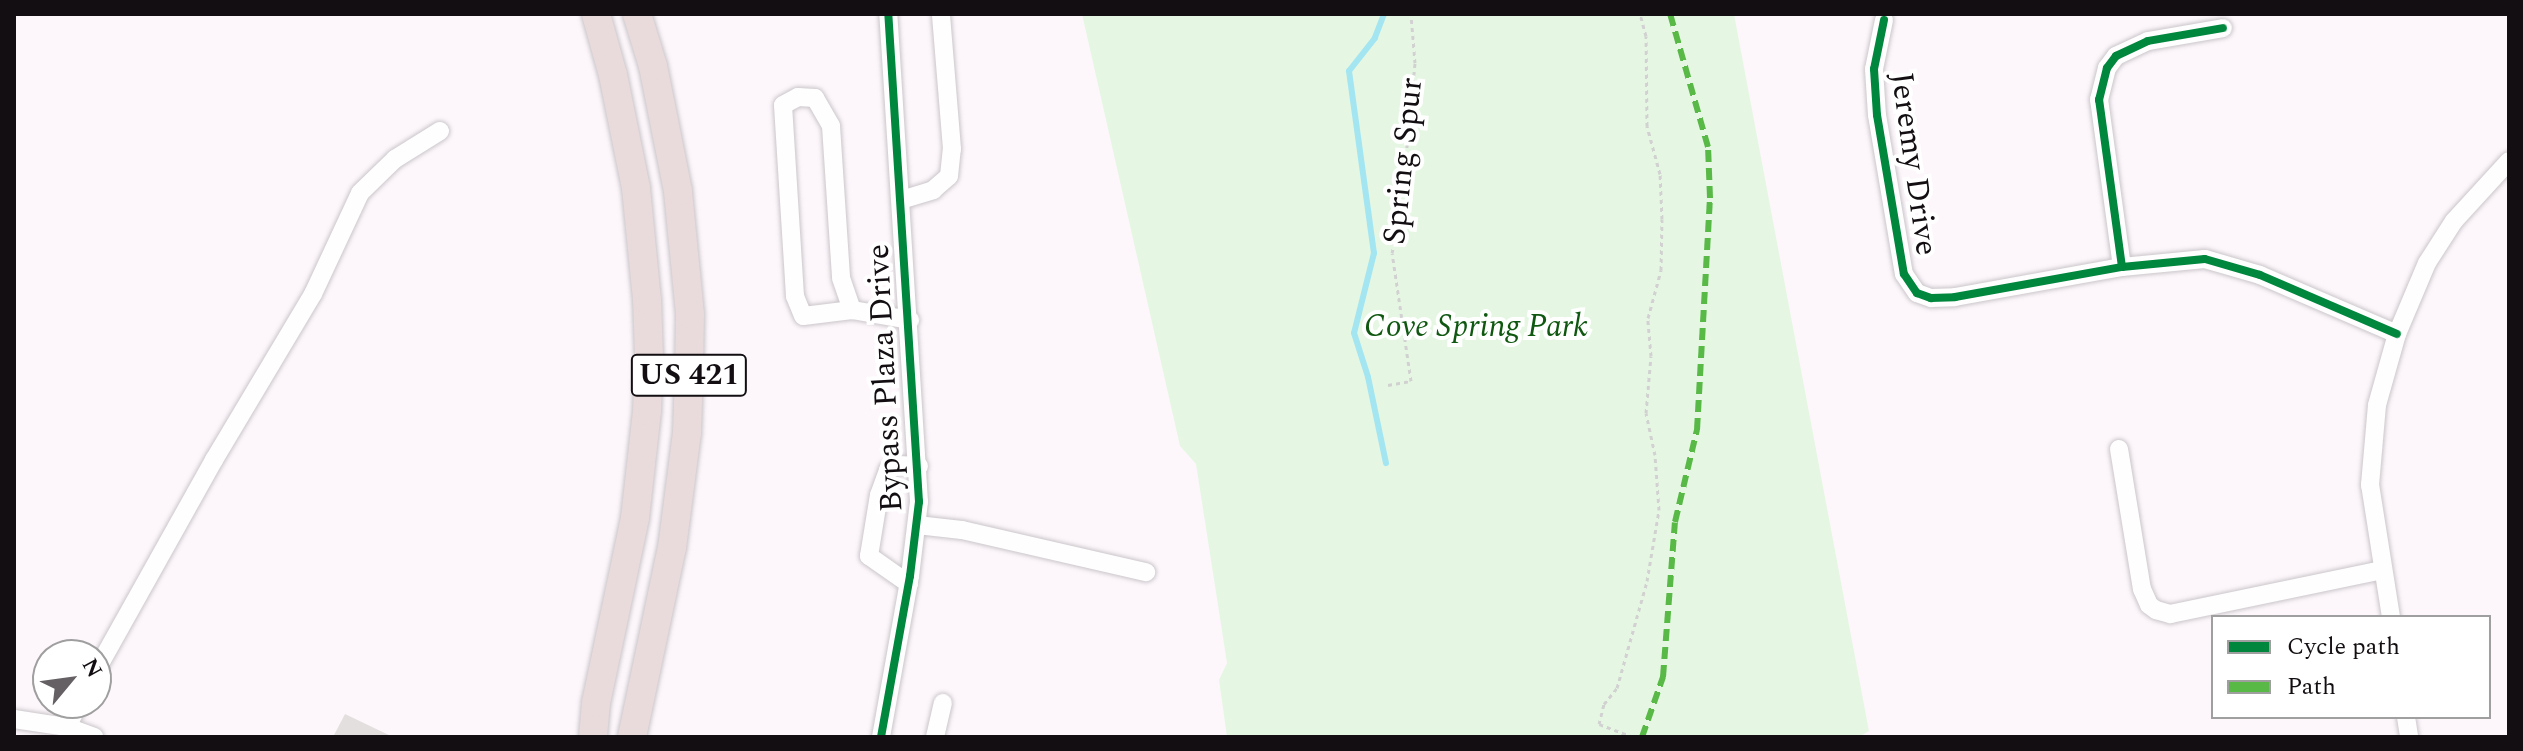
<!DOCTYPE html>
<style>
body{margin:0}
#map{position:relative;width:2523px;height:751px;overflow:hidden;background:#fdf7fc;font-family:Spectral,serif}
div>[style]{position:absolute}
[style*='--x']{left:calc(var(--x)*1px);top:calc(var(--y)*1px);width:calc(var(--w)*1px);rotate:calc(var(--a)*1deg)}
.green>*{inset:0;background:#e5f7e3}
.stream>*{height:6px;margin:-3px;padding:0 3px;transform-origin:3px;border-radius:3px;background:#a4e5f2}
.building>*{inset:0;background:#e4dfdf}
.path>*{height:3px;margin-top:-1.5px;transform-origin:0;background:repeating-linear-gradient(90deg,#d2d1d2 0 4px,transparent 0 8px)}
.roads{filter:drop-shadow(0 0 2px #cac6c9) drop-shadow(0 0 2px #cac6c9)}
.minor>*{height:18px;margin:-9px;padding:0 9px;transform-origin:9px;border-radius:9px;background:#fffeff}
.highway>*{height:28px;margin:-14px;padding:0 14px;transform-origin:14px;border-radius:14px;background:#e9dadb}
.quiet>*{height:6px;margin-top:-3px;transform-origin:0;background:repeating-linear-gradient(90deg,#58b947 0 12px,transparent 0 18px)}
.cycleway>*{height:8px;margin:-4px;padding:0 4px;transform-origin:4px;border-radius:4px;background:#00873e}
span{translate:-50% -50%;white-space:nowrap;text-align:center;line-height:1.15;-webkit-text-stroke:8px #fff;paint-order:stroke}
.shield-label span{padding:2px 6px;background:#fff;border:2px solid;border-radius:6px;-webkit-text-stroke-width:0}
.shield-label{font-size:30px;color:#120e11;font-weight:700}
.street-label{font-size:32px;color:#120e11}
.park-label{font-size:32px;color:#105811;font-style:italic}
.frame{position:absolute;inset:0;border:16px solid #120e11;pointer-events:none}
.legend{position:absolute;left:2211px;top:615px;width:280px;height:104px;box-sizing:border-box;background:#fff;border:2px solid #a09fa0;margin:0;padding:10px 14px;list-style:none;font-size:24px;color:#120e11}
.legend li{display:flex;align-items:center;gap:16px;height:40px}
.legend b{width:40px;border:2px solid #a09fa0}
.north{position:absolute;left:32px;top:639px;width:80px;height:80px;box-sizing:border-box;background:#fff;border:2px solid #a09fa0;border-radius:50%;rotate:61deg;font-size:22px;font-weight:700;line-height:32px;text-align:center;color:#120e11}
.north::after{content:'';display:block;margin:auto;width:28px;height:36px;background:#646063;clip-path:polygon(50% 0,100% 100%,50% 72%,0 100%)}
</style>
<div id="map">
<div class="green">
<div style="clip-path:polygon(1082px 14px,1734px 14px,1869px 731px,1859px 737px,1227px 737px,1219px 680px,1227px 663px,1196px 464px,1180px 446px)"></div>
</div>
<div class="stream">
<div style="--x:1384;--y:14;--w:26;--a:111"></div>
<div style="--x:1375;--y:38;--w:42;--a:128.2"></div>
<div style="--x:1349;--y:71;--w:184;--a:82.2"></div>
<div style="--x:1374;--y:253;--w:82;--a:104"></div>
<div style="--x:1354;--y:333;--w:46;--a:72.3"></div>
<div style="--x:1368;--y:377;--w:88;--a:78.2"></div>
</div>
<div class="building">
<div style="clip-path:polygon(345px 714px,393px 737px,333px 737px)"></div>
</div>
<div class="path">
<div style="--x:1388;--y:385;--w:23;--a:-10"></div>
<div style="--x:1411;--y:381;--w:129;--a:-98.4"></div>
<div style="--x:1392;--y:253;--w:35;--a:-77"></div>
<div style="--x:1400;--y:219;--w:157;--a:-84.5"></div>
<div style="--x:1415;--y:63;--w:49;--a:-94.7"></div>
<div style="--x:1633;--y:737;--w:36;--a:-159"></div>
<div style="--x:1599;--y:724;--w:21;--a:-76"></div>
<div style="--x:1604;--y:704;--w:21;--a:-51"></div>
<div style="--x:1617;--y:688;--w:111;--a:-74.3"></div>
<div style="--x:1647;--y:581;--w:72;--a:-80.4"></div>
<div style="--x:1659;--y:510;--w:55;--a:-94.2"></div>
<div style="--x:1655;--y:455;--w:43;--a:-102.1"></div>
<div style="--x:1646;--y:413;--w:57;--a:-85"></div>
<div style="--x:1651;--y:356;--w:38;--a:-95"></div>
<div style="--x:1648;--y:318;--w:50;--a:-74.8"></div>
<div style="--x:1661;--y:270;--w:51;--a:-88.9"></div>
<div style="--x:1662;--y:219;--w:45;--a:-92.5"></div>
<div style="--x:1660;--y:174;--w:50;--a:-105.2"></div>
<div style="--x:1647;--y:126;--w:90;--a:-90.6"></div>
<div style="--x:1646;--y:36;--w:23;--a:-105"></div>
</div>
<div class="roads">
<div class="minor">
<div style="--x:1884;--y:20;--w:50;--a:101.5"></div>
<div style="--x:1874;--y:69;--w:46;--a:86.3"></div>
<div style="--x:1877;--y:115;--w:161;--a:80.4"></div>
<div style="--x:1904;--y:274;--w:23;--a:56"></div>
<div style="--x:1917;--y:293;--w:15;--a:20"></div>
<div style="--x:1931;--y:298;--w:24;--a:-2"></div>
<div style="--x:1955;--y:297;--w:170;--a:-10.2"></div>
<div style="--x:2122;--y:267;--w:83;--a:-5.5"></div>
<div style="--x:2205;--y:259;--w:57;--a:16.2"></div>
<div style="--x:2260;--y:275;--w:149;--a:23.3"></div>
<div style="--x:901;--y:200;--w:34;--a:-17"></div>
<div style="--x:933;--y:190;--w:21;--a:-41"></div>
<div style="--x:949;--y:176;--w:27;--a:-84"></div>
<div style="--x:952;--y:149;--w:135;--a:-94.7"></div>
<div style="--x:2122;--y:267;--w:169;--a:-97.8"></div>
<div style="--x:2099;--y:100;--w:33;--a:-76"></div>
<div style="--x:2107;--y:68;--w:15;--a:-53"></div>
<div style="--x:2116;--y:56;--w:35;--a:-25"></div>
<div style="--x:2148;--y:41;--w:76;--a:-9.8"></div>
<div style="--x:852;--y:310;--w:49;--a:173"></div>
<div style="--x:803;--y:316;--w:22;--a:-112"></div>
<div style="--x:795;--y:296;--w:191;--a:-93.6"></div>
<div style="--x:783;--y:105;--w:17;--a:-28"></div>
<div style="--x:798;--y:97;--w:17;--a:3"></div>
<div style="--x:815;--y:98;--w:32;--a:60"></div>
<div style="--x:831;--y:126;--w:152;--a:86.2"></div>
<div style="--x:841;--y:278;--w:34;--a:71"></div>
<div style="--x:852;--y:310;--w:59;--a:9.8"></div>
<div style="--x:2119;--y:449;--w:142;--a:80.7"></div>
<div style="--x:2142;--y:589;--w:17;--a:66"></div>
<div style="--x:2149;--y:605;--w:9;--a:36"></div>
<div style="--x:2156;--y:610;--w:15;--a:16"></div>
<div style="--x:2170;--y:614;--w:217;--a:-11.7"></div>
<div style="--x:917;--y:525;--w:45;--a:6.3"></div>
<div style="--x:962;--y:530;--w:189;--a:12.9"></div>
<div style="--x:909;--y:584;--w:49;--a:-145"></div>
<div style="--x:869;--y:556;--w:62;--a:-80.7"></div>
<div style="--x:879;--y:495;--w:27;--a:-70"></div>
<div style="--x:888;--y:470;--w:11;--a:-27"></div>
<div style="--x:898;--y:465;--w:21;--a:3"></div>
<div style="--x:2391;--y:617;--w:134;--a:-99"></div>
<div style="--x:2370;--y:485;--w:80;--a:-85"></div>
<div style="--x:2377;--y:405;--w:74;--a:-74.3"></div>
<div style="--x:2397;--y:334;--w:77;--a:-67.1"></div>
<div style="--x:2427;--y:263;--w:50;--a:-57.3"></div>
<div style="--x:2454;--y:221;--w:81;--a:-47.5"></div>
<div style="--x:96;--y:671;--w:242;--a:-60.8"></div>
<div style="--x:214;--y:460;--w:193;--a:-59.2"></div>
<div style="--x:313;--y:294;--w:111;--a:-65"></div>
<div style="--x:360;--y:193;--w:49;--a:-44.2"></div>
<div style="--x:395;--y:159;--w:53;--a:-31.9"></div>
<div style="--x:2406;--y:717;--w:20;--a:81"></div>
<div style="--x:14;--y:719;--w:54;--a:8.6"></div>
<div style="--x:67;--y:727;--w:29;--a:20"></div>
<div style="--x:67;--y:727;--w:27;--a:-63"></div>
<div style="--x:881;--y:737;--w:164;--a:-79.8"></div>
<div style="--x:910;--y:576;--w:75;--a:-83.1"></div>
<div style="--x:919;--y:502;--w:489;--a:-93.6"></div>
<div style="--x:935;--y:737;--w:35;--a:-77"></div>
</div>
<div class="highway">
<div style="--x:593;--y:737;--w:34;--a:-85"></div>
<div style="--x:596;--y:703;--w:189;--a:-78.1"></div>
<div style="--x:635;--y:518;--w:108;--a:-83.6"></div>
<div style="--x:647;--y:411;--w:55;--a:-87.9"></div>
<div style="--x:649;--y:356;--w:56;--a:-92"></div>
<div style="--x:647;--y:300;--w:113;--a:-95.6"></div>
<div style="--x:636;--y:188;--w:115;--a:-101.5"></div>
<div style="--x:613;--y:75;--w:63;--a:-105.6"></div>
<div style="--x:632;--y:737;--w:193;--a:-78.1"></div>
<div style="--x:672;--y:548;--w:116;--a:-82.6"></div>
<div style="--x:687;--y:433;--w:60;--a:-88.1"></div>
<div style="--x:689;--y:373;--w:59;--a:-89"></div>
<div style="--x:690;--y:314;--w:124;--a:-95.6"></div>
<div style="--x:678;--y:191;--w:127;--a:-101.3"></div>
<div style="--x:653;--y:66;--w:54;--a:-107.1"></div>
</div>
</div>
<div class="quiet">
<div style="--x:1642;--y:737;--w:64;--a:-70.7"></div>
<div style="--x:1663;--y:677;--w:155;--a:-85.6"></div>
<div style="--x:1675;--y:522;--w:95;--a:-76.6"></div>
<div style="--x:1697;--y:430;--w:232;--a:-86.8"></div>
<div style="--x:1710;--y:198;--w:51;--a:-92.2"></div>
<div style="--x:1708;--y:147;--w:138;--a:-105.9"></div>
</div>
<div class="cycleway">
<div style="--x:1884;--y:20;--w:50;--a:101.5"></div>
<div style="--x:1874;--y:69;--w:46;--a:86.3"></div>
<div style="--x:1877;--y:115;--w:161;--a:80.4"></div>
<div style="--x:1904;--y:274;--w:23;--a:56"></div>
<div style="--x:1917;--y:293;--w:15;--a:20"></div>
<div style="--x:1931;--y:298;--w:24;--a:-2"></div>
<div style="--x:1955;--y:297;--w:170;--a:-10.2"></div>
<div style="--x:2122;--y:267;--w:83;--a:-5.5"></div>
<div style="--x:2205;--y:259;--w:57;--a:16.2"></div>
<div style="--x:2260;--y:275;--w:149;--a:23.3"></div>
<div style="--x:2122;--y:267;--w:169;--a:-97.8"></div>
<div style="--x:2099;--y:100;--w:33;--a:-76"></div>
<div style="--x:2107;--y:68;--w:15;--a:-53"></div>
<div style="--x:2116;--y:56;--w:35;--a:-25"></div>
<div style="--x:2148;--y:41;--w:76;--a:-9.8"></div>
<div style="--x:881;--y:737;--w:164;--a:-79.8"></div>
<div style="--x:910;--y:576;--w:75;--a:-83.1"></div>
<div style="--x:919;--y:502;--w:489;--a:-93.6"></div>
</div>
<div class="shield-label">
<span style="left:689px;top:375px">US 421</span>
</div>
<div class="street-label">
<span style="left:1404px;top:161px;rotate:-84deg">Spring Spur</span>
<span style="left:1913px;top:164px;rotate:82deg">Jeremy Drive</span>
<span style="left:886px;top:378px;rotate:-93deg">Bypass Plaza Drive</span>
</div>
<div class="park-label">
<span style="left:1476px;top:327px">Cove Spring Park</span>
</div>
<div class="frame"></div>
<ul class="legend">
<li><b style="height:10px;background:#00873e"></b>Cycle path</li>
<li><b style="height:10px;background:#58b947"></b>Path</li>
</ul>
<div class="north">N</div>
</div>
